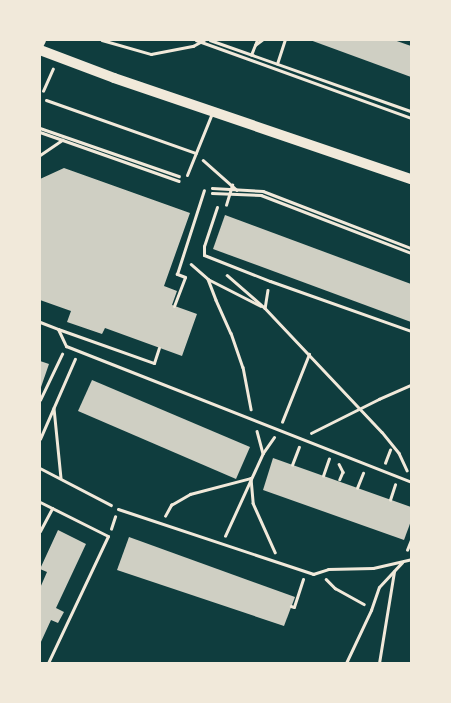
<!DOCTYPE html>
<style>
body{margin:0}
#map{position:relative;width:451px;height:703px;overflow:hidden;background:#0f3d3e;font-family:Rubik,sans-serif}
div>[style]{position:absolute}
[style*='--x']{left:calc(var(--x)*1px);top:calc(var(--y)*1px);width:calc(var(--w)*1px);rotate:calc(var(--a)*1deg)}
.building>*{inset:0;background:#cfcfc3}
.path>*{height:2.5px;margin:-1.25px;padding:0 1.25px;transform-origin:1.25px;border-radius:1.25px;background:#f1e9da}
.service>*{height:3px;margin:-1.5px;padding:0 1.5px;transform-origin:1.5px;border-radius:1.5px;background:#f1e9da}
.tertiary>*{height:7px;margin:-3.5px;padding:0 3.5px;transform-origin:3.5px;border-radius:3.5px;background:#f1e9da}
.primary>*{height:10px;margin:-5px;padding:0 5px;transform-origin:5px;border-radius:5px;background:#f1e9da}
span{translate:-50% -50%;white-space:nowrap;text-align:center;line-height:1.15;-webkit-text-stroke:4px #f1e9da;paint-order:stroke}
.frame{position:absolute;inset:0;border:41px solid #f1e9da;pointer-events:none}
</style>
<div id="map">
<div class="building">
<div style="clip-path:polygon(310px 40px,394px 40px,411px 46px,411px 77px)"></div>
<div style="clip-path:polygon(64px 168px,190px 213px,164px 286px,177px 291px,172px 305px,197px 314px,182px 356px,105px 328px,102px 334px,67px 322px,71px 311px,40px 300px,40px 179px)"></div>
<div style="clip-path:polygon(225px 215px,411px 284px,411px 322px,213px 249px)"></div>
<div style="clip-path:polygon(40px 361px,49px 364px,40px 390px)"></div>
<div style="clip-path:polygon(92px 380px,250px 447px,236px 479px,78px 411px)"></div>
<div style="clip-path:polygon(273px 458px,411px 507px,411px 521px,404px 540px,263px 490px)"></div>
<div style="clip-path:polygon(58px 530px,86px 544px,56px 608px,64px 612px,58px 623px,51px 620px,40px 644px,40px 588px,47px 572px,40px 569px)"></div>
<div style="clip-path:polygon(129px 537px,295px 597px,284px 626px,117px 570px)"></div>
</div>
<div class="path">
<div style="--x:102;--y:40;--w:51;--a:15.9"></div>
<div style="--x:151;--y:54;--w:43;--a:-10.8"></div>
<div style="--x:193;--y:46;--w:13;--a:-29"></div>
<div style="--x:196;--y:40;--w:229;--a:19.9"></div>
<div style="--x:210;--y:40;--w:213;--a:19.5"></div>
<div style="--x:255;--y:45;--w:9;--a:-36"></div>
<div style="--x:251;--y:55;--w:16;--a:-68"></div>
<div style="--x:277;--y:64;--w:25;--a:-72"></div>
<div style="--x:43;--y:91;--w:24;--a:-66"></div>
<div style="--x:40;--y:128;--w:147;--a:19.1"></div>
<div style="--x:40;--y:132;--w:147;--a:19.4"></div>
<div style="--x:40;--y:155;--w:27;--a:-34"></div>
<div style="--x:203;--y:160;--w:45;--a:41.4"></div>
<div style="--x:212;--y:188;--w:51;--a:3.4"></div>
<div style="--x:263;--y:191;--w:159;--a:21.1"></div>
<div style="--x:212;--y:193;--w:49;--a:2.3"></div>
<div style="--x:261;--y:195;--w:161;--a:21.1"></div>
<div style="--x:226;--y:205;--w:21;--a:-73"></div>
<div style="--x:191;--y:264;--w:23;--a:41"></div>
<div style="--x:208;--y:279;--w:22;--a:69"></div>
<div style="--x:216;--y:300;--w:36;--a:66"></div>
<div style="--x:231;--y:333;--w:36;--a:71"></div>
<div style="--x:243;--y:367;--w:43;--a:79.2"></div>
<div style="--x:227;--y:275;--w:50;--a:41"></div>
<div style="--x:208;--y:279;--w:59;--a:27"></div>
<div style="--x:268;--y:290;--w:18;--a:99"></div>
<div style="--x:265;--y:308;--w:170;--a:46.7"></div>
<div style="--x:382;--y:432;--w:27;--a:51"></div>
<div style="--x:399;--y:453;--w:19;--a:65"></div>
<div style="--x:40;--y:400;--w:51;--a:-64.4"></div>
<div style="--x:54;--y:408;--w:70;--a:84.3"></div>
<div style="--x:282;--y:422;--w:73;--a:-68.3"></div>
<div style="--x:257;--y:431;--w:23;--a:75"></div>
<div style="--x:311;--y:433;--w:76;--a:-26.6"></div>
<div style="--x:379;--y:399;--w:35;--a:-24"></div>
<div style="--x:40;--y:439;--w:87;--a:-66.4"></div>
<div style="--x:385;--y:463;--w:14;--a:-69"></div>
<div style="--x:339;--y:464;--w:9;--a:63"></div>
<div style="--x:343;--y:472;--w:8;--a:113"></div>
<div style="--x:292;--y:465;--w:19;--a:-69"></div>
<div style="--x:40;--y:468;--w:80;--a:27.5"></div>
<div style="--x:323;--y:476;--w:18;--a:-71"></div>
<div style="--x:357;--y:488;--w:16;--a:-68"></div>
<div style="--x:390;--y:500;--w:16;--a:-72"></div>
<div style="--x:165;--y:516;--w:13;--a:-61"></div>
<div style="--x:171;--y:505;--w:22;--a:-30"></div>
<div style="--x:190;--y:494;--w:63;--a:-14.7"></div>
<div style="--x:251;--y:478;--w:25;--a:85"></div>
<div style="--x:253;--y:503;--w:54;--a:65.8"></div>
<div style="--x:111;--y:529;--w:13;--a:-72"></div>
<div style="--x:225;--y:536;--w:91;--a:-65.4"></div>
<div style="--x:263;--y:453;--w:19;--a:-55"></div>
<div style="--x:407;--y:550;--w:11;--a:-68"></div>
<div style="--x:326;--y:579;--w:13;--a:45"></div>
<div style="--x:335;--y:588;--w:33;--a:29"></div>
<div style="--x:291;--y:606;--w:3;--a:18"></div>
<div style="--x:294;--y:607;--w:29;--a:-72"></div>
</div>
<div class="service">
<div style="--x:46;--y:100;--w:159;--a:19.5"></div>
<div style="--x:187;--y:175;--w:67;--a:-68"></div>
<div style="--x:217;--y:207;--w:41;--a:108.4"></div>
<div style="--x:204;--y:246;--w:9;--a:90"></div>
<div style="--x:204;--y:255;--w:71;--a:21.5"></div>
<div style="--x:270;--y:281;--w:150;--a:19.5"></div>
<div style="--x:174;--y:306;--w:31;--a:-69"></div>
<div style="--x:185;--y:277;--w:9;--a:-159"></div>
<div style="--x:177;--y:274;--w:88;--a:-72.2"></div>
<div style="--x:40;--y:322;--w:19;--a:21"></div>
<div style="--x:58;--y:329;--w:19;--a:65"></div>
<div style="--x:66;--y:346;--w:371;--a:21.5"></div>
<div style="--x:58;--y:329;--w:102;--a:19.5"></div>
<div style="--x:154;--y:363;--w:16;--a:-72"></div>
<div style="--x:40;--y:502;--w:76;--a:26.6"></div>
<div style="--x:108;--y:536;--w:140;--a:115.3"></div>
<div style="--x:118;--y:509;--w:206;--a:18.4"></div>
<div style="--x:313;--y:574;--w:16;--a:-18"></div>
<div style="--x:328;--y:569;--w:45;--a:-1.3"></div>
<div style="--x:373;--y:568;--w:39;--a:-13"></div>
<div style="--x:40;--y:531;--w:26;--a:-62"></div>
<div style="--x:346;--y:663;--w:59;--a:-64.7"></div>
<div style="--x:371;--y:610;--w:24;--a:-71"></div>
<div style="--x:379;--y:587;--w:34;--a:-47"></div>
<div style="--x:379;--y:663;--w:93;--a:-80.7"></div>
</div>
<div class="tertiary">
<div style="--x:40;--y:44;--w:4;--a:-63"></div>
</div>
<div class="primary">
<div style="--x:40;--y:50;--w:79;--a:20.7"></div>
<div style="--x:114;--y:78;--w:314;--a:18.8"></div>
</div>
<div class="frame"></div>
</div>
